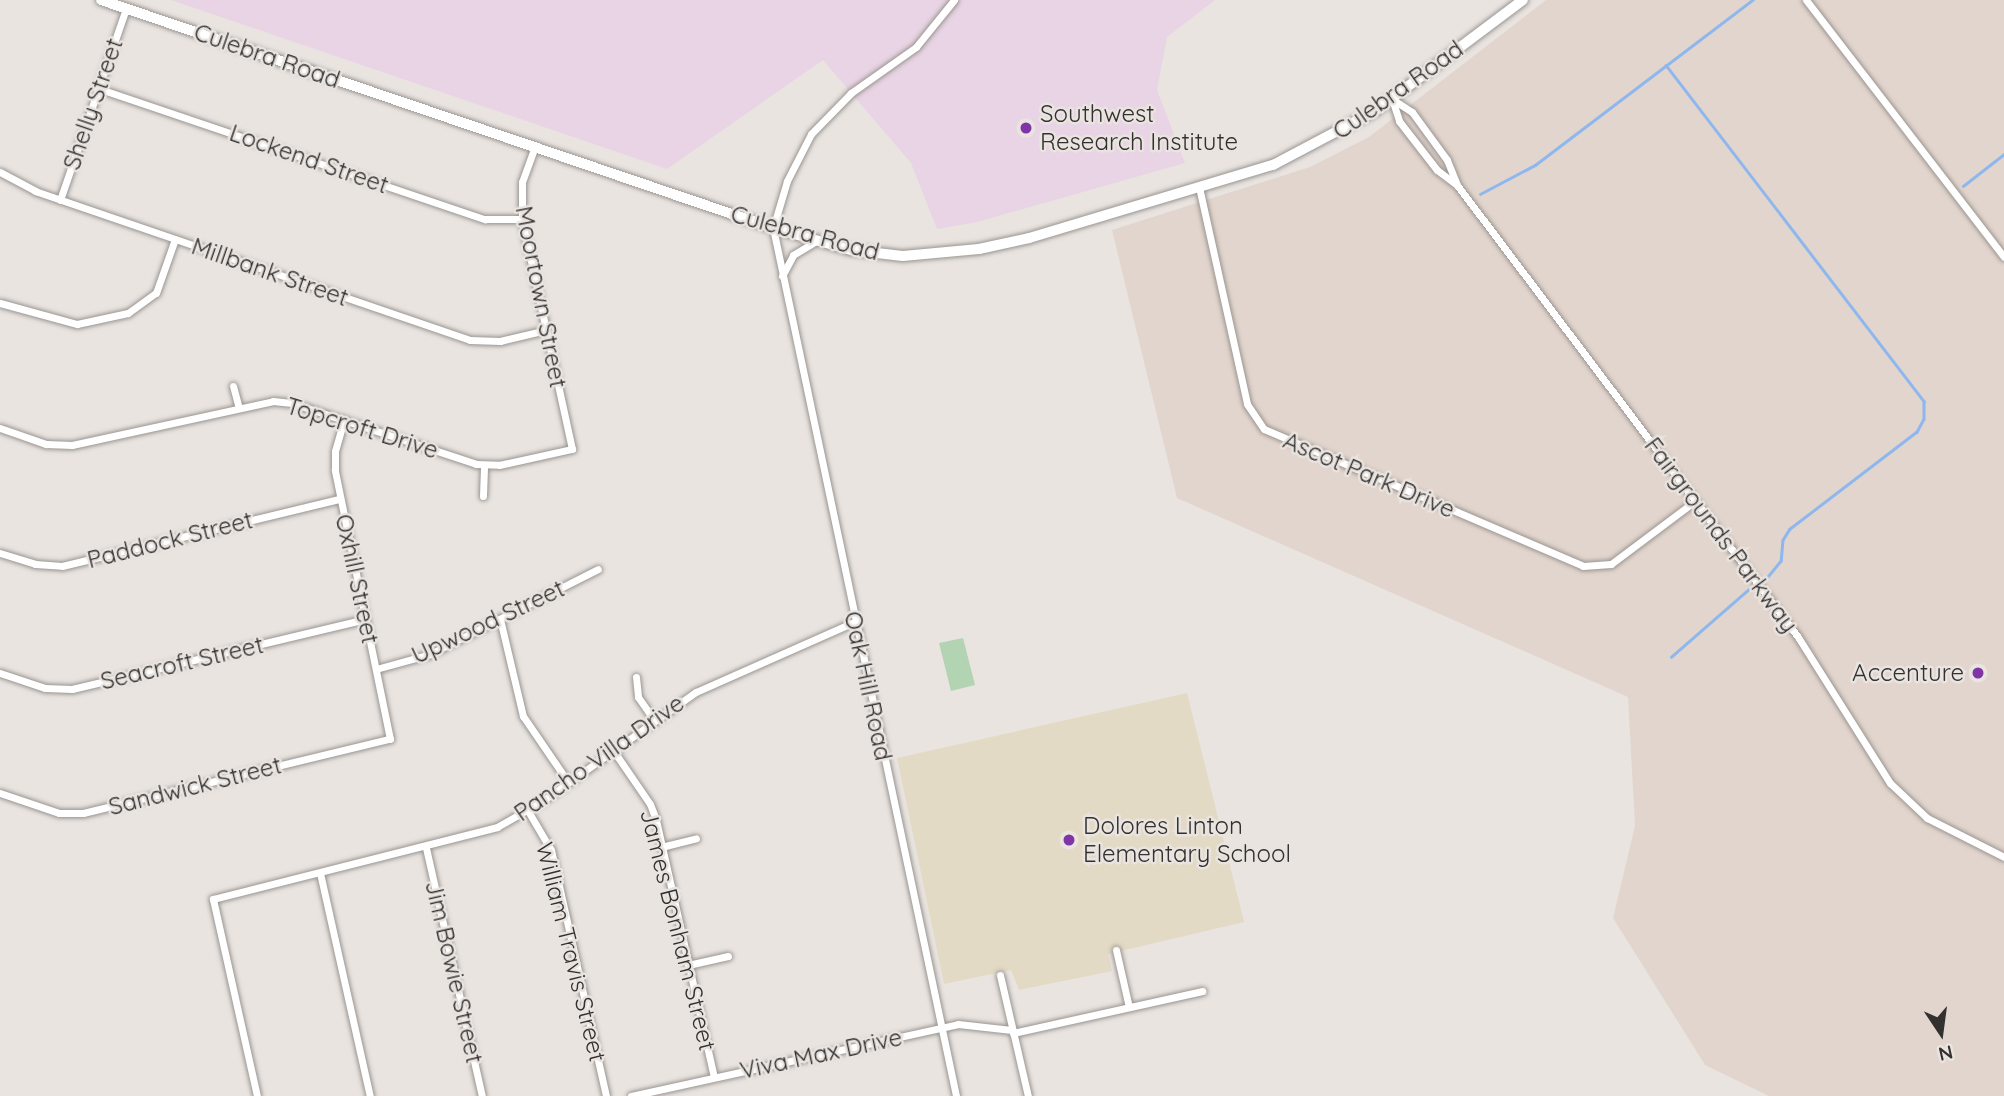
<!DOCTYPE html>
<style>
body{margin:0}
#map{position:relative;width:2004px;height:1096px;overflow:hidden;background:#e9e4e0;font-family:Quicksand,sans-serif}
div>[style]{position:absolute}
[style*='--x']{left:calc(var(--x)*1px);top:calc(var(--y)*1px);width:calc(var(--w)*1px);rotate:calc(var(--a)*1deg)}
.built>*{inset:0;background:#e2d5cd}
.industrial>*{inset:0;background:#e8d4e4}
.education>*{inset:0;background:#e3dac5}
.green>*{inset:0;background:#b2d4b2}
.stream>*{height:2.5px;margin:-1.25px;padding:0 1.25px;transform-origin:1.25px;border-radius:1.25px;background:#8eb7ee}
.roads{filter:drop-shadow(0 0 2px #9a9591) drop-shadow(0 0 2px #9a9591)}
.minor>*{height:7px;margin:-3.5px;padding:0 3.5px;transform-origin:3.5px;border-radius:3.5px;background:#fff}
.secondary>*{height:10px;margin:-5px;padding:0 5px;transform-origin:5px;border-radius:5px;background:#fff}
.dots>*{width:19px;height:19px;translate:-50% -50%;box-sizing:border-box;border:4px solid #e9e4e0;border-radius:50%}
span{translate:-50% -50%;white-space:nowrap;text-align:center;line-height:1.15;-webkit-text-stroke:5px #e9e4e0;paint-order:stroke}
.street-label{font-size:24px;color:#333130}
.poi-label{font-size:24px;color:#333130}
.left{translate:0 -50%;text-align:left}
.right{translate:-100% -50%;text-align:right}
.north{position:absolute;left:1906px;top:998px;width:70px;height:70px;-webkit-text-stroke:5px #e9e4e0;paint-order:stroke;rotate:167deg;font-size:19px;font-weight:700;line-height:28px;text-align:center;color:#333130}
.north::after{content:'';display:block;margin:auto;width:24px;height:32px;background:#333130;clip-path:polygon(50% 0,100% 100%,50% 72%,0 100%)}
</style>
<div id="map">
<div class="built">
<div style="clip-path:polygon(1546px 0,2004px 0,2004px 1096px,1769px 1096px,1705px 1065px,1613px 918px,1635px 826px,1628px 697px,1177px 498px,1112px 230px,1310px 167px,1369px 137px)"></div>
</div>
<div class="industrial">
<div style="clip-path:polygon(171px 0,1215px 0,1167px 37px,1157px 90px,1185px 163px,977px 222px,937px 229px,911px 163px,823px 60px,667px 169px)"></div>
</div>
<div class="education">
<div style="clip-path:polygon(1187px 693px,1244px 922px,1108px 954px,1112px 971px,1019px 990px,1011px 970px,944px 984px,897px 758px)"></div>
</div>
<div class="green">
<div style="clip-path:polygon(963px 638px,975px 685px,951px 691px,939px 643px)"></div>
</div>
<div class="stream">
<div style="--x:1666;--y:65;--w:424;--a:52.5"></div>
<div style="--x:1924;--y:401;--w:18;--a:90"></div>
<div style="--x:1924;--y:419;--w:15;--a:118"></div>
<div style="--x:1917;--y:432;--w:160;--a:142.6"></div>
<div style="--x:1790;--y:529;--w:13;--a:122"></div>
<div style="--x:1783;--y:540;--w:21;--a:95"></div>
<div style="--x:1781;--y:561;--w:21;--a:129"></div>
<div style="--x:1963;--y:186;--w:52;--a:-38"></div>
<div style="--x:1480;--y:194;--w:62;--a:-27.8"></div>
<div style="--x:1535;--y:165;--w:273;--a:-37.2"></div>
<div style="--x:1671;--y:657;--w:103;--a:-41.1"></div>
</div>
<div class="roads">
<div class="minor">
<div style="--x:954;--y:0;--w:60;--a:129"></div>
<div style="--x:916;--y:47;--w:80;--a:144.7"></div>
<div style="--x:851;--y:93;--w:57;--a:134.3"></div>
<div style="--x:811;--y:134;--w:53;--a:117.1"></div>
<div style="--x:787;--y:181;--w:49;--a:106.6"></div>
<div style="--x:773;--y:228;--w:887;--a:78.09"></div>
<div style="--x:1806;--y:0;--w:324;--a:52.4"></div>
<div style="--x:97;--y:88;--w:410;--a:18.7"></div>
<div style="--x:485;--y:219;--w:37;--a:0"></div>
<div style="--x:1392;--y:99;--w:23;--a:72"></div>
<div style="--x:1399;--y:121;--w:62;--a:52.2"></div>
<div style="--x:1437;--y:170;--w:25;--a:37"></div>
<div style="--x:1457;--y:185;--w:566;--a:52.97"></div>
<div style="--x:1798;--y:637;--w:173;--a:57.8"></div>
<div style="--x:1890;--y:783;--w:51;--a:43.4"></div>
<div style="--x:1927;--y:818;--w:86;--a:26.9"></div>
<div style="--x:1392;--y:99;--w:24;--a:33"></div>
<div style="--x:1412;--y:112;--w:59;--a:53.9"></div>
<div style="--x:1447;--y:160;--w:27;--a:68"></div>
<div style="--x:0;--y:172;--w:40;--a:28"></div>
<div style="--x:35;--y:191;--w:460;--a:18.9"></div>
<div style="--x:470;--y:340;--w:30;--a:2"></div>
<div style="--x:500;--y:341;--w:47;--a:-13.4"></div>
<div style="--x:1199;--y:187;--w:222;--a:77.5"></div>
<div style="--x:1247;--y:404;--w:30;--a:56"></div>
<div style="--x:1264;--y:429;--w:347;--a:23.2"></div>
<div style="--x:1583;--y:566;--w:28;--a:-4"></div>
<div style="--x:1611;--y:564;--w:105;--a:-36.9"></div>
<div style="--x:60;--y:200;--w:203;--a:-71"></div>
<div style="--x:782;--y:276;--w:24;--a:-62"></div>
<div style="--x:793;--y:255;--w:27;--a:-31"></div>
<div style="--x:0;--y:303;--w:80;--a:15.3"></div>
<div style="--x:77;--y:324;--w:52;--a:-12.2"></div>
<div style="--x:128;--y:313;--w:34;--a:-36"></div>
<div style="--x:156;--y:293;--w:57;--a:-70.6"></div>
<div style="--x:233;--y:386;--w:20;--a:75"></div>
<div style="--x:0;--y:428;--w:49;--a:19.2"></div>
<div style="--x:46;--y:444;--w:26;--a:2"></div>
<div style="--x:72;--y:445;--w:206;--a:-12.3"></div>
<div style="--x:273;--y:401;--w:19;--a:6"></div>
<div style="--x:292;--y:403;--w:194;--a:18.3"></div>
<div style="--x:476;--y:464;--w:23;--a:2"></div>
<div style="--x:499;--y:465;--w:75;--a:-12.4"></div>
<div style="--x:572;--y:449;--w:235;--a:-102.3"></div>
<div style="--x:522;--y:219;--w:37;--a:-90"></div>
<div style="--x:522;--y:182;--w:37;--a:-70"></div>
<div style="--x:483;--y:496;--w:31;--a:-88"></div>
<div style="--x:0;--y:553;--w:37;--a:17"></div>
<div style="--x:35;--y:564;--w:27;--a:4"></div>
<div style="--x:62;--y:566;--w:286;--a:-13.6"></div>
<div style="--x:500;--y:619;--w:100;--a:76.7"></div>
<div style="--x:523;--y:716;--w:80;--a:55.7"></div>
<div style="--x:376;--y:669;--w:56;--a:-15.5"></div>
<div style="--x:430;--y:654;--w:188;--a:-26.8"></div>
<div style="--x:0;--y:673;--w:47;--a:18.4"></div>
<div style="--x:45;--y:688;--w:27;--a:2"></div>
<div style="--x:72;--y:689;--w:301;--a:-13.4"></div>
<div style="--x:636;--y:677;--w:20;--a:84"></div>
<div style="--x:638;--y:697;--w:29;--a:55"></div>
<div style="--x:613;--y:750;--w:65;--a:55.6"></div>
<div style="--x:650;--y:804;--w:17;--a:69"></div>
<div style="--x:656;--y:820;--w:263;--a:77.3"></div>
<div style="--x:0;--y:793;--w:62;--a:18.7"></div>
<div style="--x:59;--y:813;--w:24;--a:0"></div>
<div style="--x:83;--y:813;--w:316;--a:-13.6"></div>
<div style="--x:390;--y:739;--w:275;--a:-101.6"></div>
<div style="--x:335;--y:470;--w:19;--a:-90"></div>
<div style="--x:335;--y:451;--w:33;--a:-74"></div>
<div style="--x:528;--y:811;--w:45;--a:59.5"></div>
<div style="--x:551;--y:850;--w:252;--a:77.4"></div>
<div style="--x:661;--y:847;--w:36;--a:-14"></div>
<div style="--x:426;--y:848;--w:254;--a:77.3"></div>
<div style="--x:320;--y:873;--w:229;--a:77.4"></div>
<div style="--x:1116;--y:950;--w:58;--a:77.2"></div>
<div style="--x:688;--y:965;--w:41;--a:-12.7"></div>
<div style="--x:1000;--y:975;--w:124;--a:77"></div>
<div style="--x:1013;--y:1033;--w:194;--a:-12.5"></div>
<div style="--x:257;--y:1096;--w:202;--a:-102.6"></div>
<div style="--x:213;--y:899;--w:293;--a:-14.2"></div>
<div style="--x:497;--y:827;--w:51;--a:-29.6"></div>
<div style="--x:541;--y:802;--w:190;--a:-35.4"></div>
<div style="--x:696;--y:692;--w:173;--a:-23.9"></div>
<div style="--x:631;--y:1096;--w:335;--a:-12.4"></div>
<div style="--x:958;--y:1024;--w:54;--a:6.3"></div>
</div>
<div class="secondary">
<div style="--x:101;--y:0;--w:710;--a:18.74"></div>
<div style="--x:773;--y:228;--w:81;--a:15.8"></div>
<div style="--x:851;--y:250;--w:52;--a:6.6"></div>
<div style="--x:903;--y:256;--w:76;--a:-5.3"></div>
<div style="--x:979;--y:249;--w:51;--a:-12.4"></div>
<div style="--x:1029;--y:238;--w:255;--a:-16.7"></div>
<div style="--x:1273;--y:165;--w:115;--a:-27.9"></div>
<div style="--x:1375;--y:111;--w:185;--a:-36.9"></div>
</div>
</div>
<div class="dots">
<div style="left:1026px;top:128px;background:#8035a6"></div>
<div style="left:1978px;top:673px;background:#8035a6"></div>
<div style="left:1069px;top:840px;background:#8035a6"></div>
</div>
<div class="street-label">
<span style="left:267px;top:56px;rotate:19deg">Culebra Road</span>
<span style="left:1398px;top:90px;rotate:-35deg">Culebra Road</span>
<span style="left:93px;top:104px;rotate:-71deg">Shelly Street</span>
<span style="left:309px;top:159px;rotate:19deg">Lockend Street</span>
<span style="left:805px;top:233px;rotate:15deg">Culebra Road</span>
<span style="left:270px;top:272px;rotate:19deg">Millbank Street</span>
<span style="left:541px;top:297px;rotate:79deg">Moortown Street</span>
<span style="left:362px;top:428px;rotate:17deg">Topcroft Drive</span>
<span style="left:1369px;top:475px;rotate:23deg">Ascot Park Drive</span>
<span style="left:1721px;top:535px;rotate:53deg">Fairgrounds Parkway</span>
<span style="left:170px;top:540px;rotate:-14deg">Paddock Street</span>
<span style="left:357px;top:579px;rotate:78deg">Oxhill Street</span>
<span style="left:488px;top:622px;rotate:-25deg">Upwood Street</span>
<span style="left:182px;top:663px;rotate:-13deg">Seacroft Street</span>
<span style="left:868px;top:686px;rotate:78deg">Oak Hill Road</span>
<span style="left:599px;top:758px;rotate:-35deg">Pancho Villa Drive</span>
<span style="left:195px;top:786px;rotate:-14deg">Sandwick Street</span>
<span style="left:678px;top:930px;rotate:76deg">James Bonham Street</span>
<span style="left:571px;top:952px;rotate:76deg">William Travis Street</span>
<span style="left:454px;top:972px;rotate:77deg">Jim Bowie Street</span>
<span style="left:821px;top:1054px;rotate:-12deg">Viva Max Drive</span>
</div>
<div class="poi-label">
<span class="left" style="left:1040px;top:128px">Southwest<br>Research Institute</span>
<span class="right" style="left:1964px;top:673px">Accenture</span>
<span class="left" style="left:1083px;top:840px">Dolores Linton<br>Elementary School</span>
</div>
<div class="north">N</div>
</div>
